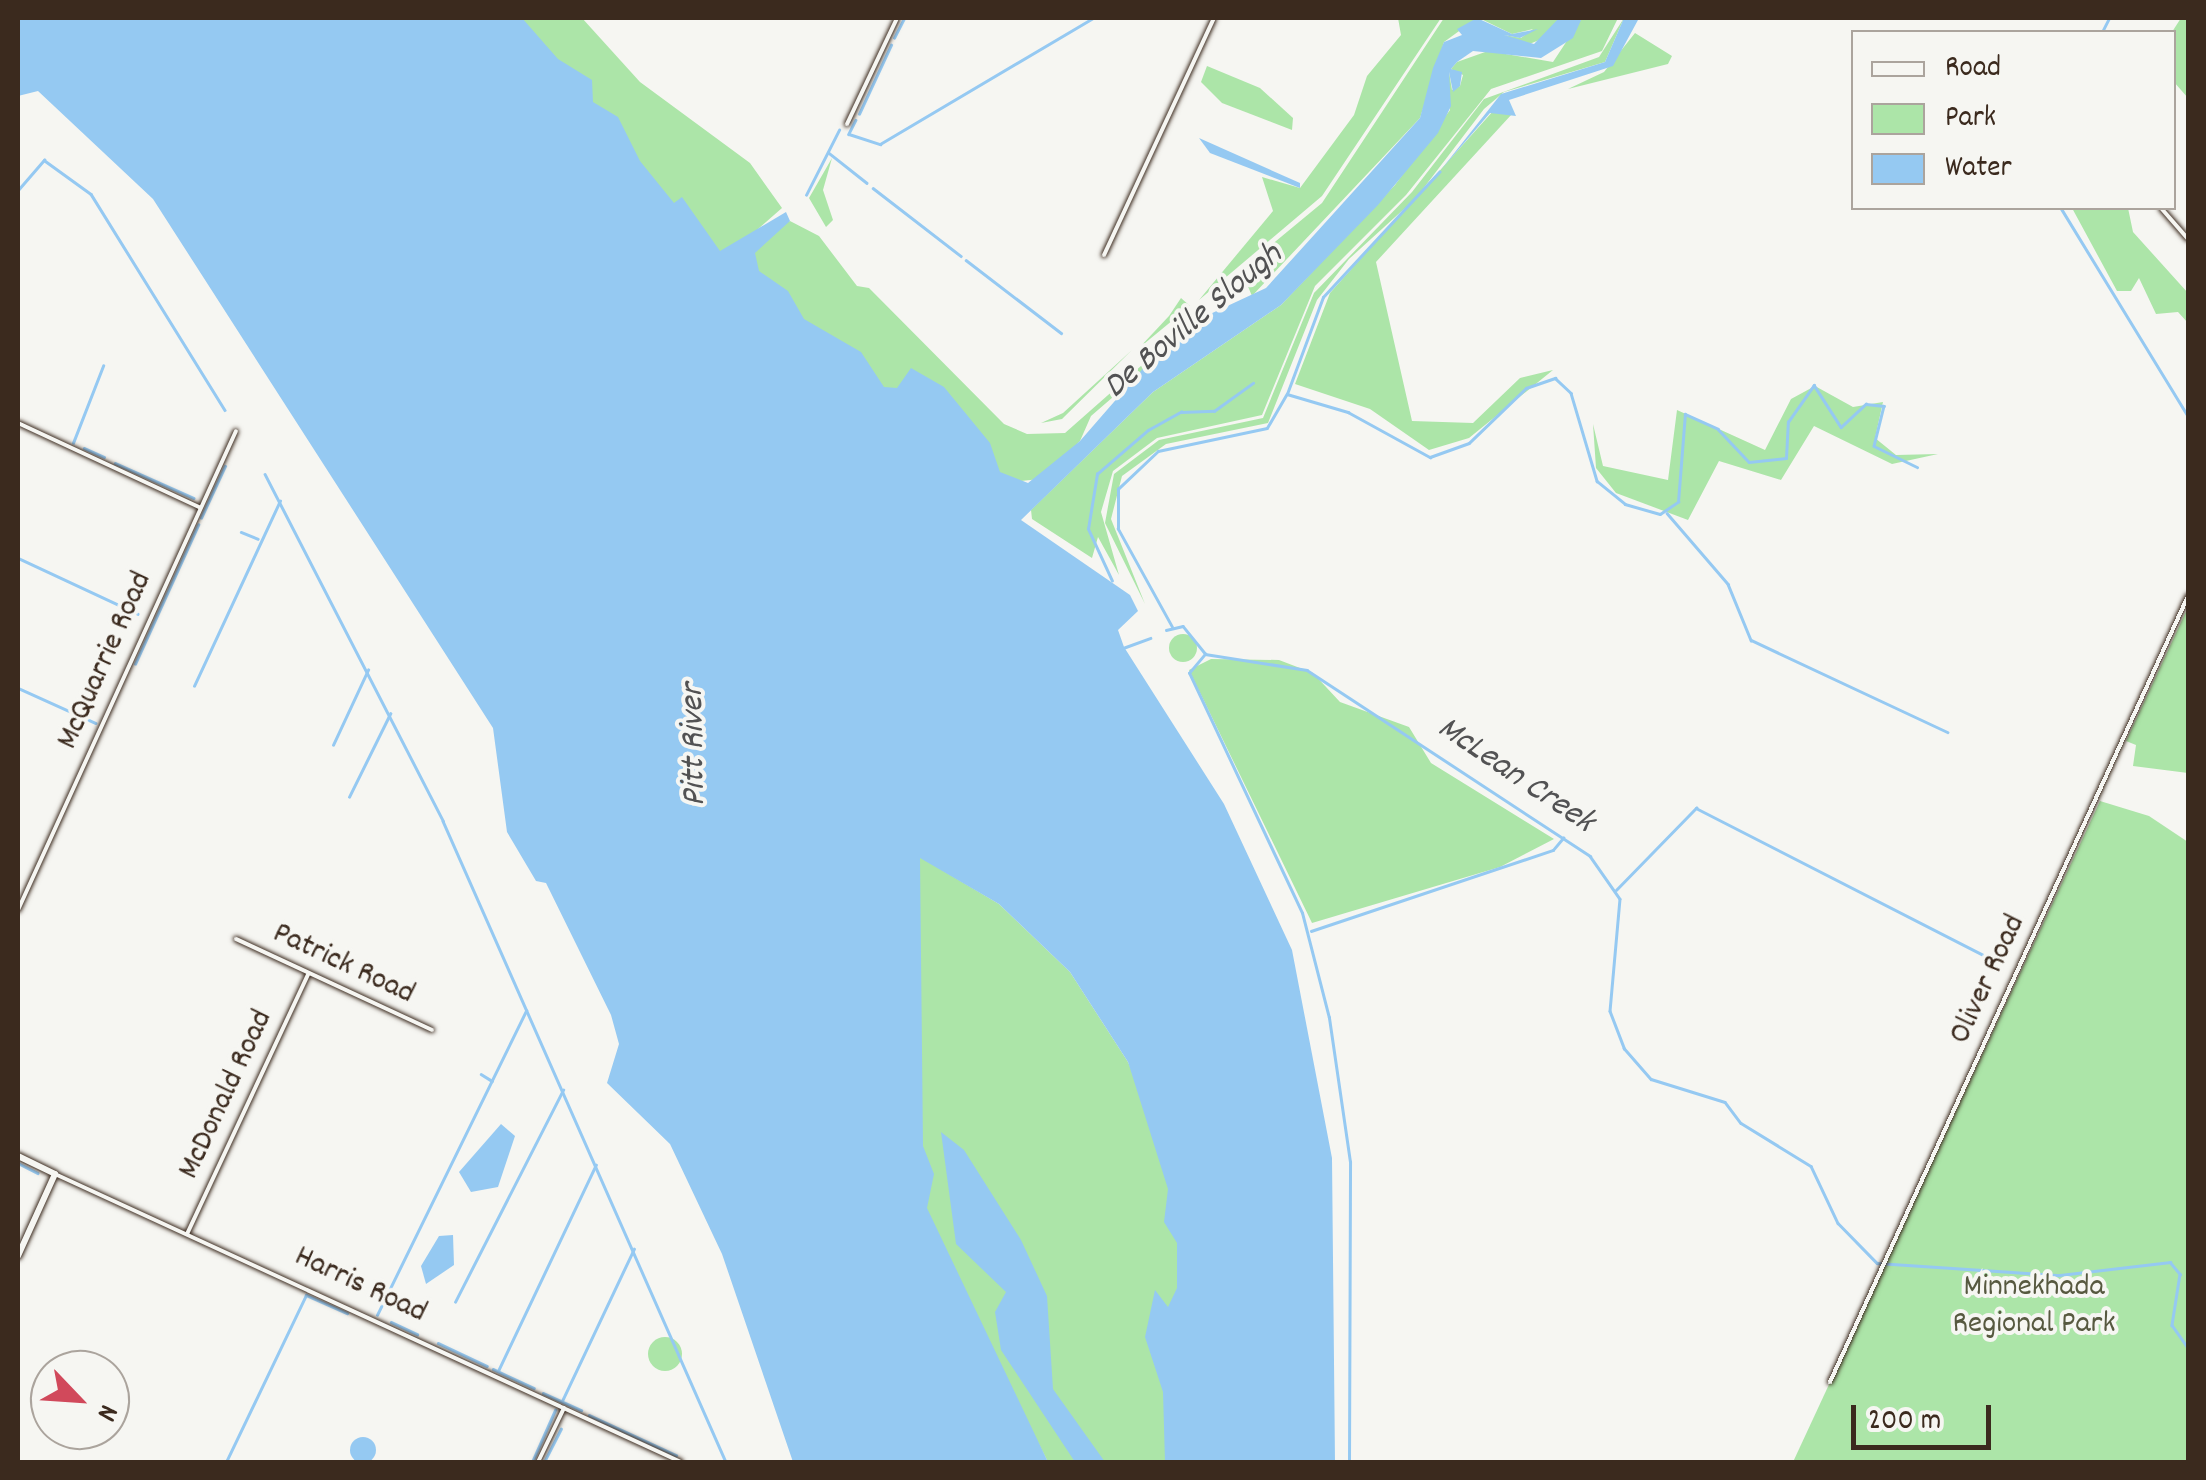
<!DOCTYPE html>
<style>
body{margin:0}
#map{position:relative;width:2206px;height:1480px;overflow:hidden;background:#f6f6f2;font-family:Dekko,sans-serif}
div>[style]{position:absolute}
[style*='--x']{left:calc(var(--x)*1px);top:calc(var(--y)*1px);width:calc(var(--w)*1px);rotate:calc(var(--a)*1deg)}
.green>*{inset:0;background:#ace5a8}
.round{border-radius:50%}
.water>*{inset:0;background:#95c9f2}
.stream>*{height:2.5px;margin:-1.25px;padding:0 1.25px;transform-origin:1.25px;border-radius:1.25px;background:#95c9f2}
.roads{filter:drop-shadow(0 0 2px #3b2a1e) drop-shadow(0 0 2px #3b2a1e)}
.minor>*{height:4px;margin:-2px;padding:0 2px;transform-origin:2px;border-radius:2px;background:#f6f6f2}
.secondary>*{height:6px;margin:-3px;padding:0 3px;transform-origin:3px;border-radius:3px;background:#f6f6f2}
span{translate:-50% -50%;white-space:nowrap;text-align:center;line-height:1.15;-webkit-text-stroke:8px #f6f6f2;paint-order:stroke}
.street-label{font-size:32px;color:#3b2a1e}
.park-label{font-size:32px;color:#575940}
.water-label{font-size:35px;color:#525253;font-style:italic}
.frame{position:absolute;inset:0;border:20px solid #3b2a1e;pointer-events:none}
.legend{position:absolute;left:1851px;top:30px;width:325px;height:180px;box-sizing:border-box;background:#f6f6f2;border:2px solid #aba49d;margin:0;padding:12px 18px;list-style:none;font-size:30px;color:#3b2a1e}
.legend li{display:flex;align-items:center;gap:20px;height:50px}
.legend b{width:50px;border:2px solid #aba49d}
.north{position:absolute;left:30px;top:1350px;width:100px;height:100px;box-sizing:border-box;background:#f6f6f2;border:2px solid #aba49d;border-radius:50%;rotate:115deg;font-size:28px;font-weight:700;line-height:40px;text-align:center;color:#3b2a1e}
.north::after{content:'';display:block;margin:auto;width:35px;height:45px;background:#d1495b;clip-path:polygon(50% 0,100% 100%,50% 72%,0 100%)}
.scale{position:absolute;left:1851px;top:1405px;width:140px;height:45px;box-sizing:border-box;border:5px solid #3b2a1e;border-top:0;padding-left:12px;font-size:30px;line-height:35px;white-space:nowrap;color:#3b2a1e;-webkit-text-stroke:8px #f6f6f2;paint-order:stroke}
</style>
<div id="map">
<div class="green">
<div style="clip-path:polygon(443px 18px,582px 18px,640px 82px,750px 163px,782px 208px,717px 265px)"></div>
<div style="clip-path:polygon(1398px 18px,1441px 18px,1322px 196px,1199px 300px,1273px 211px,1262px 177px,1300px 188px,1354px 115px,1367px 76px,1401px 35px)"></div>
<div style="clip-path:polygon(1444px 18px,1477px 18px,1444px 42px,1420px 118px,1252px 296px,1241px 270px,1322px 203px)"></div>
<div style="clip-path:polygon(1479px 18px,1559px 18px,1549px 36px,1527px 45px,1504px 35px,1521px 38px,1533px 29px,1512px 34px)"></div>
<div style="clip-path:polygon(1582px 18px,1618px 18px,1602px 51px,1491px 89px,1406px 195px,1315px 286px,1262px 415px,1157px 438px,1113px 471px,1101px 512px,1119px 575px,1098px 537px,1092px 558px,1032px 519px,1031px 510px,1153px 392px,1281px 305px,1395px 185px,1450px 110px,1445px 86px,1449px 72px,1452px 90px,1460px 86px,1463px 75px,1451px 69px,1457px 62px,1488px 51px,1553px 62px)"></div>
<div style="clip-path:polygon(1624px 18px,1605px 62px,1504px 92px,1484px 109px,1416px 198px,1349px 259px,1317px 300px,1268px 423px,1166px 444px,1122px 476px,1111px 519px,1145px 604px,1105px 523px,1114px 474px,1159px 440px,1263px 418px,1314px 293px,1412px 192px,1484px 99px,1599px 57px)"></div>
<div style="clip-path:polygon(2181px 18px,2188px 18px,2188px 98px,2174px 82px,2172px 32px)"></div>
<div style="clip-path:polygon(1635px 33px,1672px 56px,1668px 64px,1568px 89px,1604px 72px)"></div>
<div style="clip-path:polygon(1207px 66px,1260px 88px,1293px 118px,1292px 130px,1222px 103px,1201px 82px)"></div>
<div style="clip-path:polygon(1494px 110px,1512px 114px,1376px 262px,1412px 421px,1473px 423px,1520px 378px,1553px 370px,1469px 438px,1429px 450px,1370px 409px,1295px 384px,1330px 293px)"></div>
<div style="clip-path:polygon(832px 158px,823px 190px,833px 220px,826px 227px,809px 198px)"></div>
<div style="clip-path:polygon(2072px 208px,2128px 208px,2133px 232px,2188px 293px,2188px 323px,2178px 312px,2156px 314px,2139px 278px,2131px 291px,2117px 291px)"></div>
<div style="clip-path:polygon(790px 221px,819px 236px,857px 286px,869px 288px,1004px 424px,1027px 434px,1065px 433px,1201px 313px,1208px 315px,1091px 416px,1080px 441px,1040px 479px,1012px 482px,700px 271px)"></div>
<div style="clip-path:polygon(1181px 298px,1190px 306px,1139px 348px,1169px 316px)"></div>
<div style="clip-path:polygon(1132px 350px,1062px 419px,1041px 423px,1063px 413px)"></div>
<div style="clip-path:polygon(1815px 386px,1853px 407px,1883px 402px,1875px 438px,1896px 455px,1938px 454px,1892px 464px,1814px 426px,1781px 480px,1719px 461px,1688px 520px,1616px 493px,1596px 468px,1593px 424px,1603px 466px,1668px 480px,1677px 410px,1765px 450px,1791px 399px)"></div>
<div style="clip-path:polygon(2188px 607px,2188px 773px,2133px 766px,2136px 745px,2126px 741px)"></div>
<div class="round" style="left:1169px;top:634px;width:28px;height:28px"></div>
<div style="clip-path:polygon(1211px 659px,1279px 660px,1313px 673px,1340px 702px,1409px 727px,1431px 763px,1554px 839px,1500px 867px,1312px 923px,1189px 670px)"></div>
<div style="clip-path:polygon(2100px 801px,2149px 816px,2188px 842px,2188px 1462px,1793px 1462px)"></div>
<div style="clip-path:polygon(920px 857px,999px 904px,1070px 972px,1128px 1062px,1177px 1181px,1189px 1462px,1048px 1462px,943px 1256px,880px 1079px,912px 957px)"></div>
<div class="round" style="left:648px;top:1337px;width:34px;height:34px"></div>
</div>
<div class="water">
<div style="clip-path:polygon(18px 18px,522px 18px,558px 59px,592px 80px,593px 102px,618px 117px,640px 161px,674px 203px,682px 197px,720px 251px,786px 212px,790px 221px,755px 253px,759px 271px,788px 291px,804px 319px,861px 352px,884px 387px,897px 388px,911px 368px,944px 387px,990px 443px,1000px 472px,1028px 483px,1080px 441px,1147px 364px,1208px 315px,1266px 288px,1420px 118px,1433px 68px,1444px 42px,1462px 35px,1457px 29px,1477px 18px,1512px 34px,1538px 29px,1520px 38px,1504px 35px,1534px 44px,1559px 18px,1582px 18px,1573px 38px,1541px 58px,1473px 51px,1457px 62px,1451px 69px,1462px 72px,1460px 86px,1453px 92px,1449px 72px,1451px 106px,1438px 133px,1378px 205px,1281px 305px,1153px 392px,1021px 520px,1130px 595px,1138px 611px,1118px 630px,1124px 647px,1224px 804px,1292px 950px,1332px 1158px,1335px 1462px,1165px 1462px,1163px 1392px,1145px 1337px,1155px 1290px,1168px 1307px,1177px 1288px,1177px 1243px,1164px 1222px,1168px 1189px,1128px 1062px,1070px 972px,999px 904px,920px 858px,923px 1146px,934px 1174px,927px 1208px,1048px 1462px,793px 1462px,722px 1254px,670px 1144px,607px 1083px,619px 1044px,611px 1015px,546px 883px,536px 881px,507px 832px,493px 728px,153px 199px,38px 91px,18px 96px)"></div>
<div style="clip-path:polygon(1624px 18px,1638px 20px,1613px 66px,1509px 100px,1516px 116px,1490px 113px,1440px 171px,1501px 94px,1605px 62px)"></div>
<div style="clip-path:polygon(1199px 138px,1300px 183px,1300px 188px,1210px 153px)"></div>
<div style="clip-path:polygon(501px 1124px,515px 1136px,498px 1187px,471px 1192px,459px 1172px)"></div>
<div style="clip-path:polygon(941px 1132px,964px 1150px,1021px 1240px,1047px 1296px,1053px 1389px,1105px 1462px,1075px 1462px,1001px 1350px,995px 1312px,1006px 1292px,956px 1244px)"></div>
<div style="clip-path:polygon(453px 1235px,454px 1265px,426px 1284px,421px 1266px,439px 1236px)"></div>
<div class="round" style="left:350px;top:1437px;width:26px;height:26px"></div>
</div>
<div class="stream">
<div style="--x:2102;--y:32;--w:16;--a:-63"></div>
<div style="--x:894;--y:38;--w:22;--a:-63"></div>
<div style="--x:859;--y:114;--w:76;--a:-65.1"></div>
<div style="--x:856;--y:120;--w:16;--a:117"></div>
<div style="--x:849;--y:134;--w:33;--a:18"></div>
<div style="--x:880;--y:144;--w:247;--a:-30.6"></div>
<div style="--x:829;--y:153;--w:48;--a:38.3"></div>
<div style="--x:873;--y:188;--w:111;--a:37.7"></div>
<div style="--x:18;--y:190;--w:40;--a:-49"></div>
<div style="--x:44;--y:160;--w:58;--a:35.9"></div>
<div style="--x:91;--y:194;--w:254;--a:58.2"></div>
<div style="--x:806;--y:195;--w:73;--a:-63.1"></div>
<div style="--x:2061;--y:208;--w:244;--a:58.6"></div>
<div style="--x:966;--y:260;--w:120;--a:37.5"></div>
<div style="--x:1287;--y:394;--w:103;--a:-69.6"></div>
<div style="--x:1323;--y:297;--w:171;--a:-47.1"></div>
<div style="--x:73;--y:443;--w:83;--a:-68.7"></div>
<div style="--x:84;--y:448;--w:22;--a:24"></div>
<div style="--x:115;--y:463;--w:86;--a:23.9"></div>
<div style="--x:265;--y:474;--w:390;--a:62.8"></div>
<div style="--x:443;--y:821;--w:701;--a:66.18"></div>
<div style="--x:1667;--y:513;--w:94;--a:49.3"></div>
<div style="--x:1728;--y:584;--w:61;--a:67.7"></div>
<div style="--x:1751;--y:640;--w:217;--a:25.1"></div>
<div style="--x:201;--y:518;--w:57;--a:-65.2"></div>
<div style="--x:241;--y:532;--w:18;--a:22"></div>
<div style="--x:18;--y:558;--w:132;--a:25"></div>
<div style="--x:1112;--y:581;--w:57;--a:-114.8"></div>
<div style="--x:1088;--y:529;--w:56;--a:-80.7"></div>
<div style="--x:1097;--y:474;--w:67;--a:-40.8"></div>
<div style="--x:1148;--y:430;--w:38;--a:-29"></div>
<div style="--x:1181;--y:412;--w:33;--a:-2"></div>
<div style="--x:1214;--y:411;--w:48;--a:-35.7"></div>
<div style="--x:1172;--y:627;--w:112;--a:-118.9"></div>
<div style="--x:1118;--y:529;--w:40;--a:-90"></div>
<div style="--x:1118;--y:489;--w:55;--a:-43.5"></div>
<div style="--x:1158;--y:451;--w:111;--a:-11.9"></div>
<div style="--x:1267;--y:428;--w:39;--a:-60"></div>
<div style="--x:1287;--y:394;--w:64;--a:16.4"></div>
<div style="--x:1348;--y:412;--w:94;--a:28.8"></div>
<div style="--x:1430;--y:457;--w:41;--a:-19.7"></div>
<div style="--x:1469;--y:443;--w:79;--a:-44"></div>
<div style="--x:1526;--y:388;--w:31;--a:-19"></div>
<div style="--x:1555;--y:378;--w:22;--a:43"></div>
<div style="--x:1571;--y:393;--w:92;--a:73.5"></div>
<div style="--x:1597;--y:481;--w:36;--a:39"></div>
<div style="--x:1625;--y:504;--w:36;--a:16"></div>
<div style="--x:1660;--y:514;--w:22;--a:-34"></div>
<div style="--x:1678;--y:502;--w:88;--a:-85.5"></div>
<div style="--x:1685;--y:414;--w:36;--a:24"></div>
<div style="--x:1718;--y:429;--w:45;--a:46.8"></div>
<div style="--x:1749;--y:462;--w:37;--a:-6"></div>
<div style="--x:1786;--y:458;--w:36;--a:-87"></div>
<div style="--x:1788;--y:422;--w:45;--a:-54.9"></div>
<div style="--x:1814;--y:385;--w:50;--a:57.3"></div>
<div style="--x:1841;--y:427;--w:34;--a:-43"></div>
<div style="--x:1866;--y:404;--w:18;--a:6"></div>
<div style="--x:1884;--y:406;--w:41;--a:104"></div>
<div style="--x:1874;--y:446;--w:48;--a:26"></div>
<div style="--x:1166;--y:630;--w:17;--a:-13"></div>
<div style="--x:1183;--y:626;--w:35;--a:51"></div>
<div style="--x:1123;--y:648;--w:29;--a:-20"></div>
<div style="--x:135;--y:664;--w:153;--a:-65.6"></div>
<div style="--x:194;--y:686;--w:204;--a:-65.1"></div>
<div style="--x:18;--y:688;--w:85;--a:24.2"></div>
<div style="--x:333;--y:745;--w:83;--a:-65"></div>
<div style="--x:349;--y:797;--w:93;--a:-63.7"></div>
<div style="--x:1616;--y:890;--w:115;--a:-45.7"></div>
<div style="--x:1696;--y:808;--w:343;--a:27.1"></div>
<div style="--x:1311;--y:931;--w:255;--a:-18.5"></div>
<div style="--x:1553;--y:850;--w:16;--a:-50"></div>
<div style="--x:481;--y:1074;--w:13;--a:32"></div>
<div style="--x:18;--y:1163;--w:22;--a:27"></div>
<div style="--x:306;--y:1295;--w:45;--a:23.7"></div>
<div style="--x:455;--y:1302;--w:238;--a:-63"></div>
<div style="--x:377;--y:1315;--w:339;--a:-63.9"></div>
<div style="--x:391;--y:1322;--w:29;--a:25"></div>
<div style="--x:438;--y:1343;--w:54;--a:25.1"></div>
<div style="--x:493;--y:1369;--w:45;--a:24.9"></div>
<div style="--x:498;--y:1371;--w:228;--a:-64.6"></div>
<div style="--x:543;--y:1393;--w:42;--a:24.1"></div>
<div style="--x:562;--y:1401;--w:168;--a:-64.7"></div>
<div style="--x:589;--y:1415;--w:96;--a:24.7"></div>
<div style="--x:226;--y:1462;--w:185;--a:-64.4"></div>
<div style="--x:532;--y:1462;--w:57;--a:-66.1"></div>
<div style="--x:544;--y:1462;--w:37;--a:-63"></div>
<div style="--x:1349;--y:1462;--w:300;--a:-89.8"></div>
<div style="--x:1350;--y:1162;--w:146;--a:-98.3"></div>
<div style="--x:1329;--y:1018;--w:108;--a:-104.4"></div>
<div style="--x:1302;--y:913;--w:265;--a:-115.2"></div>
<div style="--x:1189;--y:673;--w:25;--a:-50"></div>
<div style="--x:1205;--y:654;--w:103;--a:8.9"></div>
<div style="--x:1307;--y:670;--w:339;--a:33.3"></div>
<div style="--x:1590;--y:856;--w:52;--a:55.1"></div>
<div style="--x:1620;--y:899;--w:112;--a:95.1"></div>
<div style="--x:1610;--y:1011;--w:40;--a:69"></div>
<div style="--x:1624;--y:1048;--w:41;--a:48.9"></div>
<div style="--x:1651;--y:1079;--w:77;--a:17.3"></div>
<div style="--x:1725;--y:1102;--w:26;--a:53"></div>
<div style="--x:1741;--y:1123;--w:82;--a:31.6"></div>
<div style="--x:1811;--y:1166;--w:63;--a:64.7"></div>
<div style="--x:1838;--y:1223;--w:56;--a:45.7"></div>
<div style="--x:1877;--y:1263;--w:183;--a:3.8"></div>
<div style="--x:2060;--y:1275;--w:111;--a:-6.7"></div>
<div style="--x:2170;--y:1262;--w:16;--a:50"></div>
<div style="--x:2180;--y:1274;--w:52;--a:98.9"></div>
<div style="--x:2172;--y:1325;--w:28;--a:55"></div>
</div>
<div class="roads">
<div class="minor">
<div style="--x:847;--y:124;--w:117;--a:-64.7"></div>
<div style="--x:2161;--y:208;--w:41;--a:48.9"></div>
<div style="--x:1104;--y:255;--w:261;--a:-65.1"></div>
<div style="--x:18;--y:423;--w:200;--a:24.9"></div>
<div style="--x:18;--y:910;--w:526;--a:-65.53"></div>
<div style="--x:236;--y:939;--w:216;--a:24.9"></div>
<div style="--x:55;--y:1174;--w:689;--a:24.71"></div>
<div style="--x:187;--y:1234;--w:287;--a:-65"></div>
<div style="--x:1830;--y:1382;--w:864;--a:-65.51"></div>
<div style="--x:538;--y:1462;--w:60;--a:-64.3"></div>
</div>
<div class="secondary">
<div style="--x:18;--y:1156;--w:41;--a:25.9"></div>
<div style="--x:55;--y:1174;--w:90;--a:114.3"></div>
</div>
</div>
<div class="street-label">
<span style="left:106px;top:661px;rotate:-66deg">McQuarrie Road</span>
<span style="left:343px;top:965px;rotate:25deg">Patrick Road</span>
<span style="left:1989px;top:980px;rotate:-65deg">Oliver Road</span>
<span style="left:227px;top:1095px;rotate:-65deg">McDonald Road</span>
<span style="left:360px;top:1286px;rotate:25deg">Harris Road</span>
</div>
<div class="park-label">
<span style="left:2034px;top:1307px">Minnekhada<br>Regional Park</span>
</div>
<div class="water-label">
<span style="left:1194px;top:322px;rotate:-40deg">De Boville Slough</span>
<span style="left:695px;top:745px;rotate:-91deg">Pitt River</span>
<span style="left:1515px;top:776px;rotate:34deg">McLean Creek</span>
</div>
<div class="frame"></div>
<ul class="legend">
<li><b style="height:12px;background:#f6f6f2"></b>Road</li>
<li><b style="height:28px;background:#ace5a8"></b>Park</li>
<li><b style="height:28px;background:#95c9f2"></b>Water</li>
</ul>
<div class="north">N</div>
<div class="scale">200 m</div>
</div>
